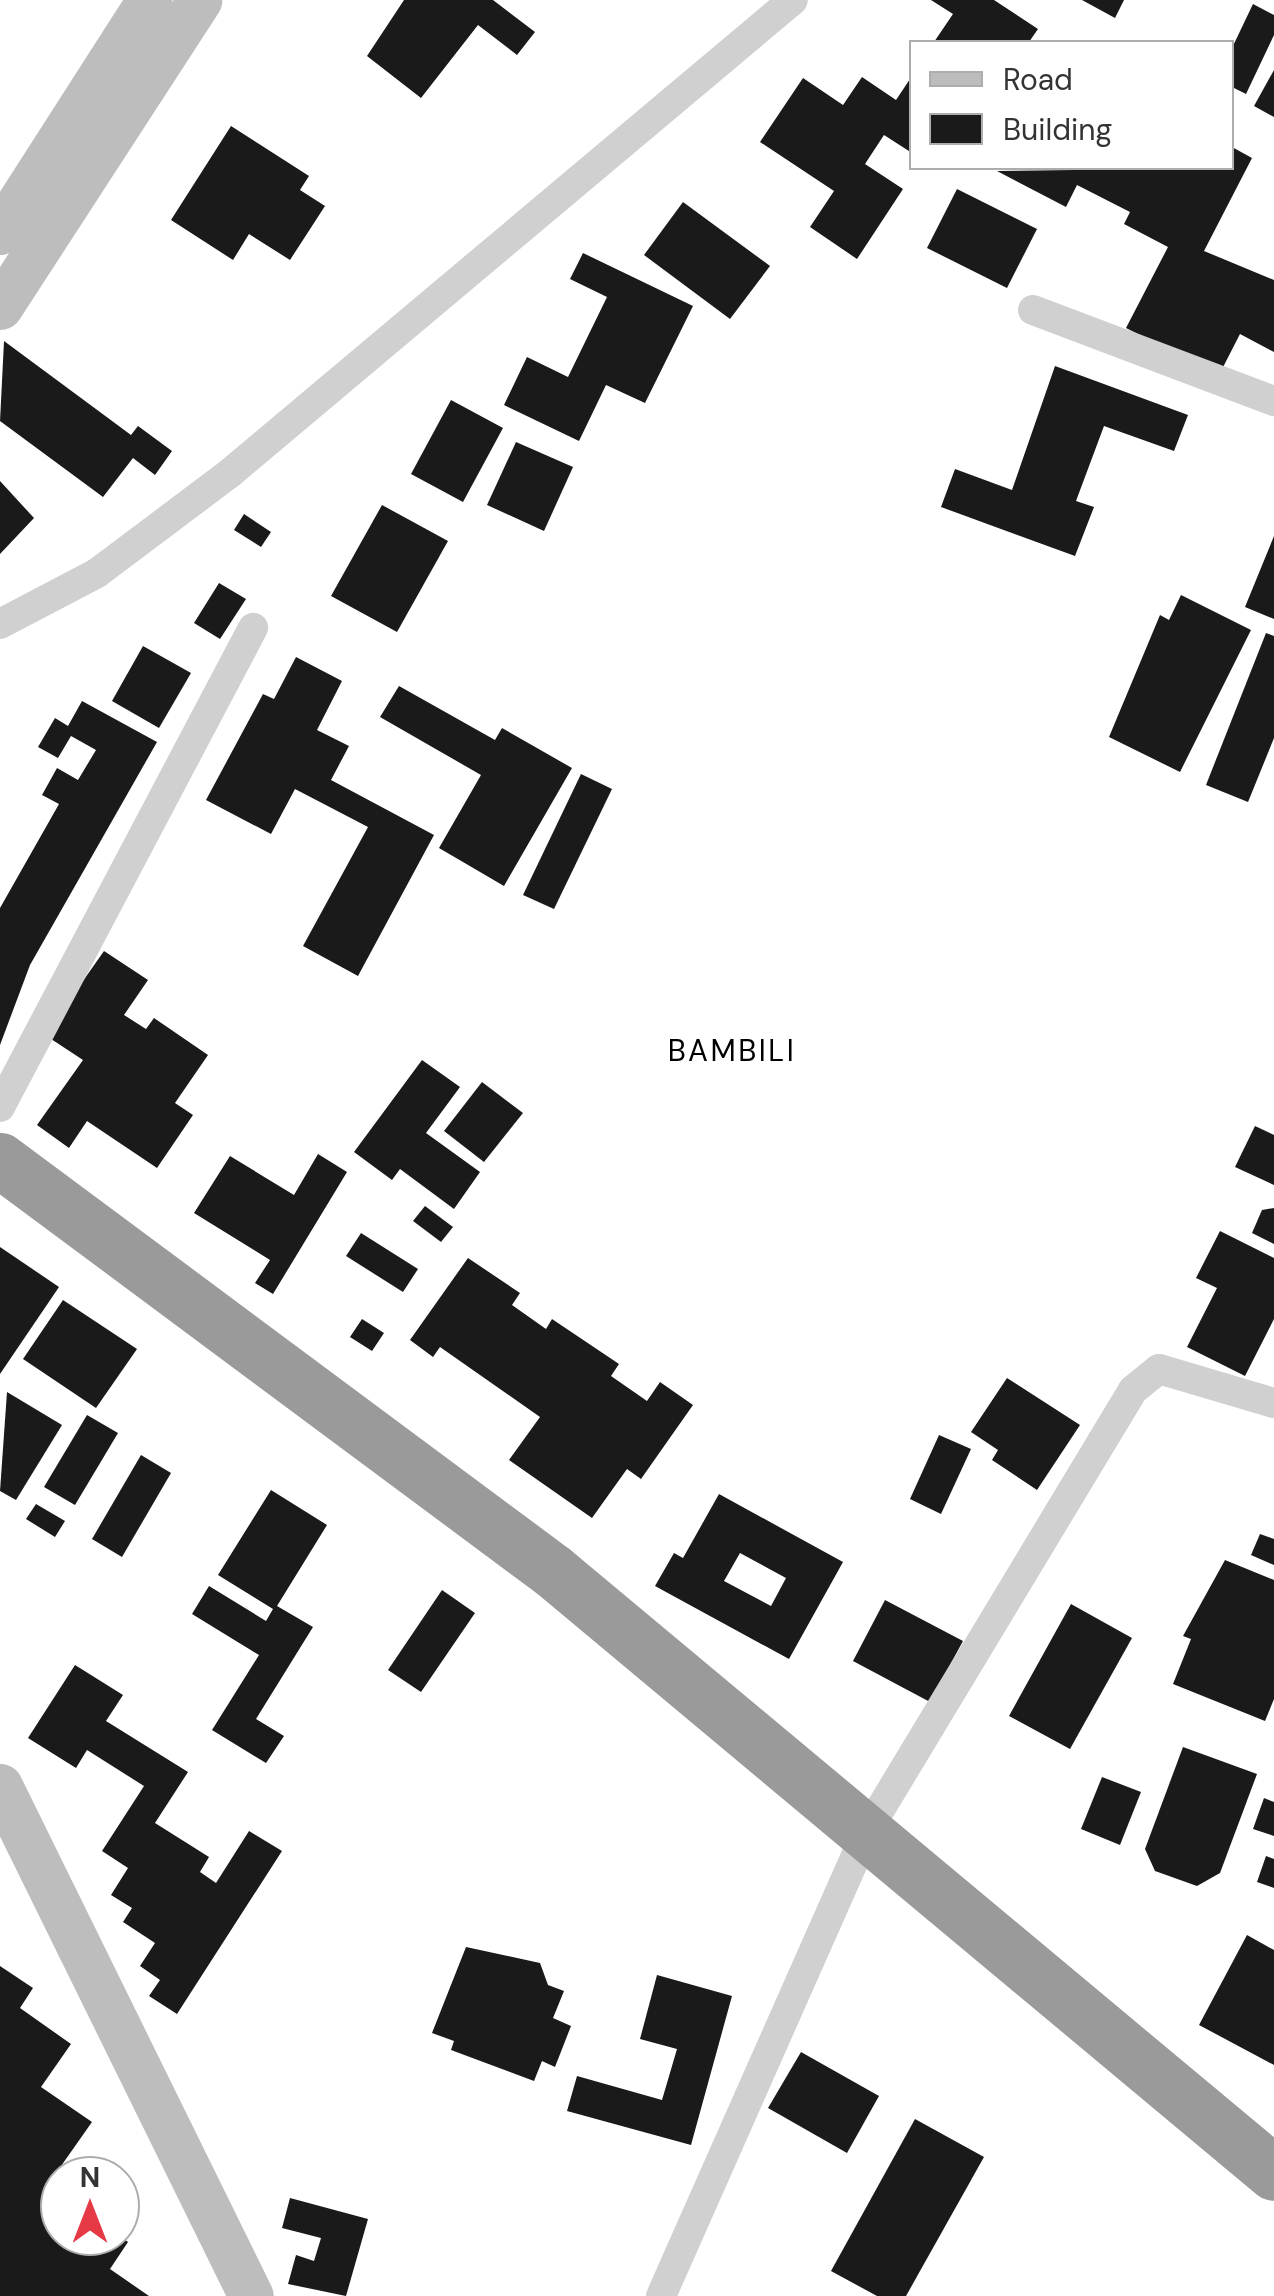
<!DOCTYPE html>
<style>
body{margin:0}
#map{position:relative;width:1274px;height:2296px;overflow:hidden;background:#fff;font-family:"DM Sans",sans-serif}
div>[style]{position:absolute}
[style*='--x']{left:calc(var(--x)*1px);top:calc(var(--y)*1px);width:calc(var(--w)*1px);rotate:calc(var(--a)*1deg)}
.building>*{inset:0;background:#1a1a1a}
.street>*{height:30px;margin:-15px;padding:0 15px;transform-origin:15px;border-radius:15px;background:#d0d0d0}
.secondary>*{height:45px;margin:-22.5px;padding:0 22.5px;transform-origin:22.5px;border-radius:22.5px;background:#bdbdbd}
.highway>*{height:55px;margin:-27.5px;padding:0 27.5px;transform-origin:27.5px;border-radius:27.5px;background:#9a9a9a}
span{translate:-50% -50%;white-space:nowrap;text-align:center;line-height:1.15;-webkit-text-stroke:10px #fff;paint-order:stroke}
.quarter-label{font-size:30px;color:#000;letter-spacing:2.5px}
.legend{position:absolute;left:909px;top:40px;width:325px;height:130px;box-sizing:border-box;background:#fff;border:2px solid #adadad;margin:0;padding:12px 18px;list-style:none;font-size:30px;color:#333}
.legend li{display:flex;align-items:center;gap:20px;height:50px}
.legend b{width:50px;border:2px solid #adadad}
.north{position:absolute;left:40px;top:2156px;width:100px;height:100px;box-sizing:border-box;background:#fff;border:2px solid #adadad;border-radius:50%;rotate:0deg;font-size:28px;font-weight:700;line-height:40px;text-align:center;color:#333}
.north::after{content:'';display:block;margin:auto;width:35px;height:45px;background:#e63946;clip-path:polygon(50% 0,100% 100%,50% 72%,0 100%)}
</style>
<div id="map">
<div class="building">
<div style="clip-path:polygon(404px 0,493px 0,535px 32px,517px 55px,478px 25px,421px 98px,367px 56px)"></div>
<div style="clip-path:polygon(931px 0,994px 0,1038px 29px,1029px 42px,934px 42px,953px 14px)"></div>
<div style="clip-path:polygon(1082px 0,1124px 0,1115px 18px)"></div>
<div style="clip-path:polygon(1253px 4px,1274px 15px,1274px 35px,1246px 94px,1232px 87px,1232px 48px)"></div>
<div style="clip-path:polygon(1274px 70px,1274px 117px,1254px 106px)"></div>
<div style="clip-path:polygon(912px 76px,912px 153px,884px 135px,865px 164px,903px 189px,857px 259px,810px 227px,834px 191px,760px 142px,803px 78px,843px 105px,862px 77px,896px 100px)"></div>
<div style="clip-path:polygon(231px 126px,309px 176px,300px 190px,325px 206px,290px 260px,249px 234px,233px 260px,171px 220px)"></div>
<div style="clip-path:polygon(1232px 147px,1252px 158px,1204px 251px,1274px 280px,1274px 352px,1240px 334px,1219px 375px,1126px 328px,1168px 247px,1124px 224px,1130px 212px,1077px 185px,1066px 207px,997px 171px,1232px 168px)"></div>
<div style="clip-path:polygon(957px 189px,1037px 229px,1007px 288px,927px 248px)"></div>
<div style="clip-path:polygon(683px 202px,770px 266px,730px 319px,644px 255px)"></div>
<div style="clip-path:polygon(583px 253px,693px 306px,645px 403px,606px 385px,579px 441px,504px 405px,527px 357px,568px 377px,607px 297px,570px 279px)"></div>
<div style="clip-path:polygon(4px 341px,131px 435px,138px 426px,172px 451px,155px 475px,133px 458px,103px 497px,0 421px)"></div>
<div style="clip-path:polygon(1055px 366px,1188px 415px,1174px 451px,1104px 426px,1076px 501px,1094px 507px,1075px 556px,941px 507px,955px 469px,1012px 490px)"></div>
<div style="clip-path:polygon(451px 400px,503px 428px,463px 502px,411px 474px)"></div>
<div style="clip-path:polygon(516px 442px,573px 467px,544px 531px,487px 505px)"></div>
<div style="clip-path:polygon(0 481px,34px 518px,0 554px)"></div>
<div style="clip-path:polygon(382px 505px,448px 541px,397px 632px,331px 596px)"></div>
<div style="clip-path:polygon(244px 514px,271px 532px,261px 547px,234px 530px)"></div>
<div style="clip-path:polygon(1274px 536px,1274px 619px,1245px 607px)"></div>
<div style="clip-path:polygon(219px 583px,246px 599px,220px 639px,194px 623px)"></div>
<div style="clip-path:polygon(1181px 595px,1251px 630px,1180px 772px,1109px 737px,1160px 615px,1169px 620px)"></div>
<div style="clip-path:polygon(1266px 633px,1274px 636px,1274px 738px,1248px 802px,1206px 785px)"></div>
<div style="clip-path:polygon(143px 646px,191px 673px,159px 728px,112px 701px)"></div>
<div style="clip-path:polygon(296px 657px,342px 681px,317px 730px,349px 746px,331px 780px,434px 835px,358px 976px,303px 946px,368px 827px,295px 789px,271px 834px,206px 800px,263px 694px,274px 699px)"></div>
<div style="clip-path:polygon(399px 686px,495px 740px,502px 728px,572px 768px,504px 886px,439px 848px,481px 775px,380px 717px)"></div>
<div style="clip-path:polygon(82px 701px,157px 742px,30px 965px,0 1045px,0 908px,59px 804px,42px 795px,57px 768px,78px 780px,96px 750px,71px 736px,58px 758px,38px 747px,55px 718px,68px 726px)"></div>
<div style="clip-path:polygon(581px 774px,612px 789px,554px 909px,523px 895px)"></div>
<div style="clip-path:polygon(104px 951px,148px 980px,124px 1015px,146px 1029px,154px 1018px,208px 1055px,175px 1103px,193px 1115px,157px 1168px,87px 1121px,69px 1148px,37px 1125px,83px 1060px,45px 1035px)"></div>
<div style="clip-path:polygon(422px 1060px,460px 1087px,426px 1133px,480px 1172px,454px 1209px,400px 1169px,392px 1180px,354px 1152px)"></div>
<div style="clip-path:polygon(482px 1082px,523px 1113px,484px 1162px,444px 1131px)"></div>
<div style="clip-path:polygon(1255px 1126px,1274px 1135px,1274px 1185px,1235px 1167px)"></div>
<div style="clip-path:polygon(318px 1154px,347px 1172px,273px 1294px,255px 1283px,270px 1260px,194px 1213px,230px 1156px,294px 1195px)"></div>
<div style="clip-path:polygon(425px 1206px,453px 1227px,441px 1242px,413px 1221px)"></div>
<div style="clip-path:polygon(1274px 1208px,1274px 1244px,1252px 1233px,1262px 1210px)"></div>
<div style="clip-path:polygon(1220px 1231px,1274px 1258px,1274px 1319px,1245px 1376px,1187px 1347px,1217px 1288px,1196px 1278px)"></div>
<div style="clip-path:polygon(361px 1233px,418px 1269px,403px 1292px,346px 1256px)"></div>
<div style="clip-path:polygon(0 1247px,59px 1287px,0 1374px)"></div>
<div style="clip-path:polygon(468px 1258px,520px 1293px,512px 1305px,546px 1329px,552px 1319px,619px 1364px,611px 1376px,647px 1401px,660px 1382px,693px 1405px,641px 1479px,627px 1469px,592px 1518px,509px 1460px,540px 1417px,440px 1347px,433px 1357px,410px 1340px)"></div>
<div style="clip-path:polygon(63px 1300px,137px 1349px,96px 1408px,23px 1359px)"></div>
<div style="clip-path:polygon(362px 1319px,384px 1333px,372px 1351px,350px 1337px)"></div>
<div style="clip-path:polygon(1007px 1378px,1080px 1425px,1037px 1490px,992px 1460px,998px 1450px,971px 1432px)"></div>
<div style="clip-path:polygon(7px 1392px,62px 1425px,16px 1500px,0 1491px)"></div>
<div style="clip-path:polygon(87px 1415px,118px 1433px,75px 1505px,44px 1487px)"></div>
<div style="clip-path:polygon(939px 1435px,971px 1449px,941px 1514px,910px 1499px)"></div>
<div style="clip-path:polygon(141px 1455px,171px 1473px,122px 1557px,92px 1539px)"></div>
<div style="clip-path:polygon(271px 1490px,327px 1525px,277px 1606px,313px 1627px,256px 1719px,284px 1736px,266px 1763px,212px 1730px,259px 1655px,192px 1614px,209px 1586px,266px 1621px,273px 1609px,218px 1575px)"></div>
<div style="clip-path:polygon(evenodd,719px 1494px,843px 1562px,789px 1659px,655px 1586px,674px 1553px,683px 1558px,719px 1494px,740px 1553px,786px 1578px,771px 1606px,724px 1581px,740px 1553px)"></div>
<div style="clip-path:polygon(36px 1504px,65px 1521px,55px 1537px,26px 1519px)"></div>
<div style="clip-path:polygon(1260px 1534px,1274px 1539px,1274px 1565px,1251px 1555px)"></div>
<div style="clip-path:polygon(1225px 1560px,1274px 1580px,1274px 1699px,1265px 1721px,1173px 1684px,1191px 1639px,1183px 1636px)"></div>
<div style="clip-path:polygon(442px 1590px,475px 1613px,421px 1692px,388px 1670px)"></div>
<div style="clip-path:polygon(885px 1600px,963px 1641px,930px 1702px,853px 1661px)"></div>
<div style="clip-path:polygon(1071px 1604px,1132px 1638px,1070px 1749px,1009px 1716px)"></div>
<div style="clip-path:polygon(75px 1665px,123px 1695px,106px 1721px,188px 1772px,155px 1823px,209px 1857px,200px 1872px,216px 1883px,249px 1831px,282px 1851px,177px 2014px,149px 1996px,160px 1980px,140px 1966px,155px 1943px,123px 1922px,132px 1908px,111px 1895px,128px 1868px,102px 1851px,144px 1786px,87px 1750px,76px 1768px,28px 1738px)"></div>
<div style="clip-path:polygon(1183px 1747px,1257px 1774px,1220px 1873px,1197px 1886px,1155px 1871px,1145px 1849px)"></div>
<div style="clip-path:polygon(1102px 1777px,1141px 1792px,1120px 1845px,1081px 1829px)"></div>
<div style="clip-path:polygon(1264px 1798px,1274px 1802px,1274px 1836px,1253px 1829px)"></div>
<div style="clip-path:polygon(1266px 1856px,1274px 1859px,1274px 1888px,1257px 1882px)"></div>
<div style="clip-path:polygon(1247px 1935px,1274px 1950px,1274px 2065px,1199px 2025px)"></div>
<div style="clip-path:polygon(466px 1947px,540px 1963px,548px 1985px,564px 1991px,553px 2018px,571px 2026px,555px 2067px,542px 2061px,534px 2081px,451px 2050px,454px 2041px,432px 2033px)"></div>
<div style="clip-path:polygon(0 1966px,33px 1988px,20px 2008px,71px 2044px,41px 2087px,92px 2122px,47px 2186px,60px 2195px,60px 2236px,120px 2236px,128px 2242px,110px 2269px,149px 2296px,0 2296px)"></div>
<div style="clip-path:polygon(657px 1975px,732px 1996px,691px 2145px,567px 2111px,577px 2076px,662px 2100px,677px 2049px,640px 2039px)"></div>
<div style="clip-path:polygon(801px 2052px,879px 2096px,847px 2153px,768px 2108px)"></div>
<div style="clip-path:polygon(915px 2119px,984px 2157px,906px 2296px,877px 2296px,831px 2271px)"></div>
<div style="clip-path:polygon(290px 2198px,368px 2219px,346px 2296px,288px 2284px,296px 2255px,314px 2261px,321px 2238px,282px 2228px)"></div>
</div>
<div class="street">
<div style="--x:1033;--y:310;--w:258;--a:20.7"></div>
<div style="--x:0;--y:624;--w:110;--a:-27.7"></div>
<div style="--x:97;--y:573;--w:166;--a:-36.9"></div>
<div style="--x:230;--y:473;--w:735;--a:-40.04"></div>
<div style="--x:0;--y:1107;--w:542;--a:-62.16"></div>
<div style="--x:661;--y:2296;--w:509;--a:-66.11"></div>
<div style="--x:867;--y:1831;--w:515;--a:-58.9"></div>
<div style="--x:1133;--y:1390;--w:33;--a:-39"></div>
<div style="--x:1159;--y:1369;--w:120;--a:16.5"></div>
</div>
<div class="secondary">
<div style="--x:0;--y:232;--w:276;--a:-57.3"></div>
<div style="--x:0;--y:307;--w:366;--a:-57"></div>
<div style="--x:0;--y:1786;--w:568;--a:63.8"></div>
</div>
<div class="highway">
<div style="--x:0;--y:1160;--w:689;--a:36.62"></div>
<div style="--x:553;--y:1571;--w:939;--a:39.86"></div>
</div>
<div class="quarter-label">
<span style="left:732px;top:1051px">BAMBILI</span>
</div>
<ul class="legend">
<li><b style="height:12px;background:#bdbdbd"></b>Road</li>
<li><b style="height:28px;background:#1a1a1a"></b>Building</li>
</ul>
<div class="north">N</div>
</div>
